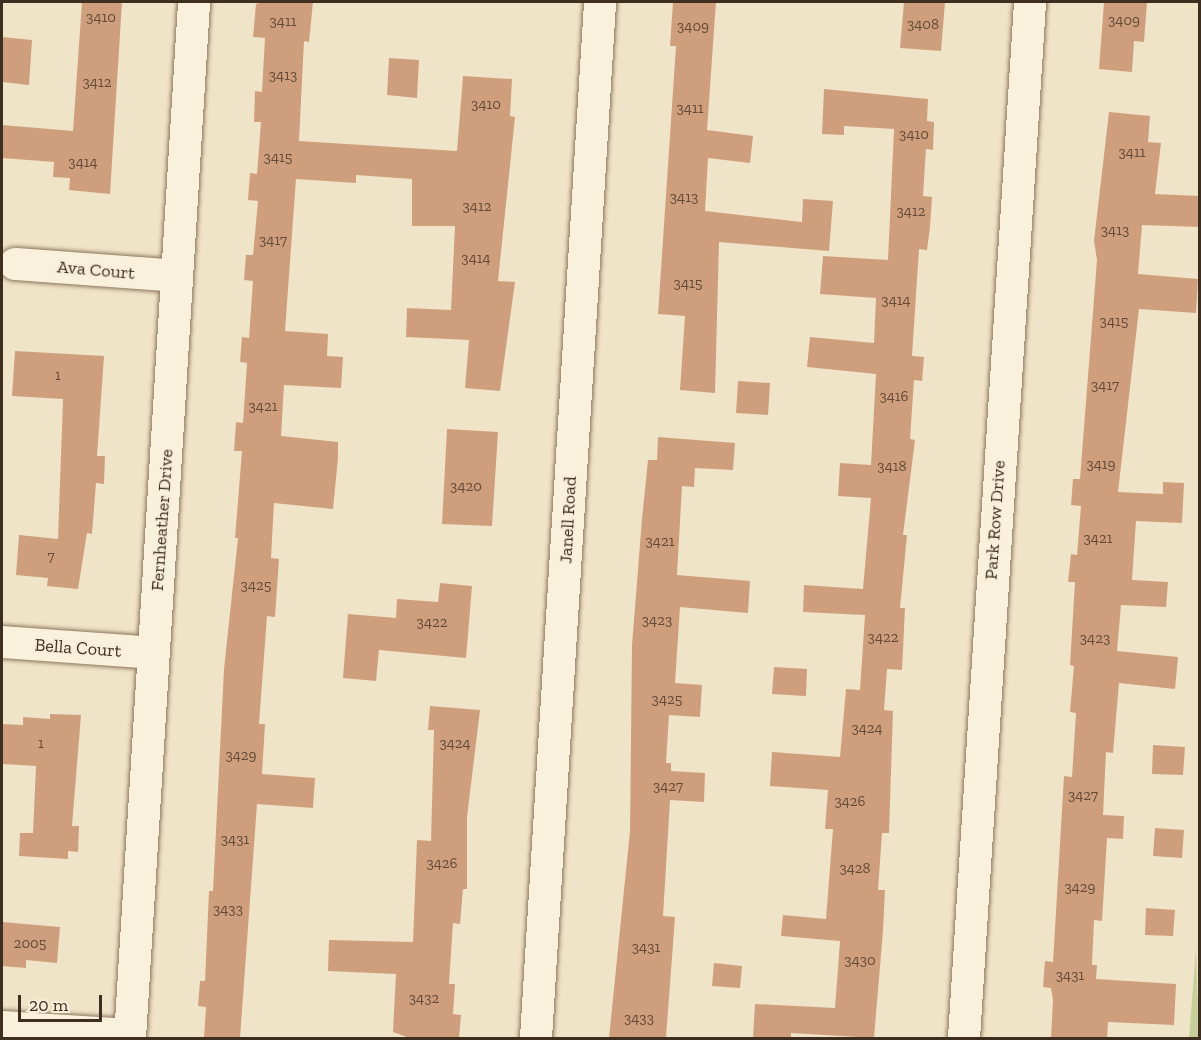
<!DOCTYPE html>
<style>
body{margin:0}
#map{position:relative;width:1201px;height:1040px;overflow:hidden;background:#f0e4c8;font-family:"Zilla Slab",serif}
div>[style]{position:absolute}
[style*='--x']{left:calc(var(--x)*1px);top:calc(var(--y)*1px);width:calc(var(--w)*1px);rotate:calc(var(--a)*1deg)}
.green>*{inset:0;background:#c9cf9b}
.building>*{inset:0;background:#cf9f7d}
.roads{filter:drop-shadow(0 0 2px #8d765c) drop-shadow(0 0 2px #8d765c)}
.minor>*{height:32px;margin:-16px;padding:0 16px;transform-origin:16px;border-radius:16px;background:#faf1dc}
span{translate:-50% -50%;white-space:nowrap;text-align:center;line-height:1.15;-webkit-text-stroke:4.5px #f7eed8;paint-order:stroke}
.number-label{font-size:15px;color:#624a37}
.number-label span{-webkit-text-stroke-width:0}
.street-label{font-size:18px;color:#3d2e20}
.frame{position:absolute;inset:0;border:3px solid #3d2e20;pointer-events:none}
.scale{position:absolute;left:18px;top:995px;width:84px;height:27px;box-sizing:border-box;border:3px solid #3d2e20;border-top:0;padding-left:8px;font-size:18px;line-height:21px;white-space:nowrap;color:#3d2e20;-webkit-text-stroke:4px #f7eed8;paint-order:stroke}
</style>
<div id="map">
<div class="green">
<div style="clip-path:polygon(1196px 948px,1199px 1038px,1189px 1038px)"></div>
</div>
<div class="building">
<div style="clip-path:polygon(82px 2px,122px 2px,110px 194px,69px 190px,70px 178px,53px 177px,54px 162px,2px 158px,2px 125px,73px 131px)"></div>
<div style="clip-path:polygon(262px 2px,313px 2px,309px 42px,304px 41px,299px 141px,457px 151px,463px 76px,512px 79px,510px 116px,515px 117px,498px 281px,515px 282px,500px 391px,465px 388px,469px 340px,406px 337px,407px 308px,451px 310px,455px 226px,412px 226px,412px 179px,356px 175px,356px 183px,296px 179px,285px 331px,328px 334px,327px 356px,343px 357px,341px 388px,284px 385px,281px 436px,338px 442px,338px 458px,333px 509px,274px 503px,271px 558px,279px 559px,275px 617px,267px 616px,259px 724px,265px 724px,262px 774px,315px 778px,313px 808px,257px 804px,240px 1038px,204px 1038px,206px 1007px,198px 1006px,200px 981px,205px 981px,209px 891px,213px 891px,224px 669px,238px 538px,235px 538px,242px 451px,234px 451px,236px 422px,243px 423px,247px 363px,240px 362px,242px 337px,249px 338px,253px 281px,244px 280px,246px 255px,253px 255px,258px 201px,248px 200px,250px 173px,257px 174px,261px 122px,254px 122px,255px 91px,262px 92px,265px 38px,253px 37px,256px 4px)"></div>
<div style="clip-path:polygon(673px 2px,716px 2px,707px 130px,753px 136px,750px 163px,708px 158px,705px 211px,802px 222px,803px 199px,833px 201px,829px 251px,719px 242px,715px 393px,680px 390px,685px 316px,658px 314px,676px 46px,670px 46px)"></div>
<div style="clip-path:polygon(904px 2px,945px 2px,941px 51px,900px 48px)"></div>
<div style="clip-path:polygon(1104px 2px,1147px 2px,1144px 42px,1134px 41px,1132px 72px,1099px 69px)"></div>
<div style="clip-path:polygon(2px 37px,32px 40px,29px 85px,2px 82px)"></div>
<div style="clip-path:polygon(389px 58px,419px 60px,417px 98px,387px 95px)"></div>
<div style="clip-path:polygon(824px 89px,928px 99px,927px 121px,934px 122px,933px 150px,926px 149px,923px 196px,932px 197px,930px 227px,927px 250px,919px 249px,912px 356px,924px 357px,922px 381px,914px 380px,910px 439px,915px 440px,903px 535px,907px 535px,900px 608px,905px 608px,902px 670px,887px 669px,884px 710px,893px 711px,889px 833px,882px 833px,878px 890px,885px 890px,883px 931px,874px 1038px,791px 1033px,791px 1038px,753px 1038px,755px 1004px,835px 1008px,840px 941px,781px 936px,783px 915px,826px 919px,833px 829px,825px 829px,828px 790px,770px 786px,772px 752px,840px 757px,846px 689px,860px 690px,865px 615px,803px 612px,804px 585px,863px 589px,871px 498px,838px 496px,840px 463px,871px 465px,876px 374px,807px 367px,810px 337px,874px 343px,876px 298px,820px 294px,823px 256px,888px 260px,894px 129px,844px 126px,844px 135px,822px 134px)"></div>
<div style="clip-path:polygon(1109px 112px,1150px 116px,1148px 142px,1161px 143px,1155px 194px,1200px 196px,1200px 227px,1142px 225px,1138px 274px,1198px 279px,1196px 313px,1139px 309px,1118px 492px,1163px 494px,1163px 482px,1184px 483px,1182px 523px,1136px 521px,1132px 580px,1168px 582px,1166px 607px,1121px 605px,1117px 651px,1178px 657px,1175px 689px,1119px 683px,1113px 753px,1106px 752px,1103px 815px,1124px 816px,1123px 839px,1107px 838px,1102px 921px,1094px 920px,1092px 965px,1097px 965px,1096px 979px,1176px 984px,1174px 1025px,1108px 1022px,1107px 1038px,1051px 1038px,1053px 1000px,1051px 988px,1043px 987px,1045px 961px,1053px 962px,1064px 776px,1072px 777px,1076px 713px,1070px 712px,1074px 666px,1070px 665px,1075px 582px,1068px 582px,1071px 554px,1077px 555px,1081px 506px,1071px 505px,1073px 479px,1080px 479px,1097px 260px,1094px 241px)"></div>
<div style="clip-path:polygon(15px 351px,104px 356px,97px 456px,105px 456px,104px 484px,96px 483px,92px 534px,87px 533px,78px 589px,47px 586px,48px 578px,16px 575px,19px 535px,58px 539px,63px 399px,12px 396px)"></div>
<div style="clip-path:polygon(738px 381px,770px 383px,768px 415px,736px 413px)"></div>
<div style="clip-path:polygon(447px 429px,498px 432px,492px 526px,442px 524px)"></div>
<div style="clip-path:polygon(658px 437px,735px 443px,733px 470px,695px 468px,694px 487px,682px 486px,677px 575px,750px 581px,748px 613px,680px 607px,675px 683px,702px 685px,700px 717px,669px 715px,666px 763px,671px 763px,671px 771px,705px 773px,704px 802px,670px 800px,663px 916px,675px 917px,666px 1038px,609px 1038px,630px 831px,632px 645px,642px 519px,648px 460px,657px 460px)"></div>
<div style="clip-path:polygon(440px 583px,472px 586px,466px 658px,379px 650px,376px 681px,343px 678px,348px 614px,396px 618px,397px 599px,438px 602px)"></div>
<div style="clip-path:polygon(774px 667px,807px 669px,806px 696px,772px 694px)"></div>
<div style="clip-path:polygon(430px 706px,480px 710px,467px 817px,467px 889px,463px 889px,460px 924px,453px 923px,449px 984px,455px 984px,453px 1014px,461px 1015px,459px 1038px,410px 1038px,393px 1032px,396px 974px,328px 971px,329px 940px,413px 942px,417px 840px,431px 841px,434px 730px,428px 730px)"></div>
<div style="clip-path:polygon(50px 714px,81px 715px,72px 826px,79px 826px,78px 852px,68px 851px,68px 859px,19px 856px,20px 833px,33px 833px,36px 766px,2px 764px,2px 724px,23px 725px,23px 717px,50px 719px)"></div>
<div style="clip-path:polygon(1153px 745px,1185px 747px,1183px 775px,1152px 774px)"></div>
<div style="clip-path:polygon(1155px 828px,1184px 830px,1182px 858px,1153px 856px)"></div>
<div style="clip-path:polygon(1146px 908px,1175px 910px,1173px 936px,1145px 935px)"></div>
<div style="clip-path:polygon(2px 922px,60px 927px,57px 963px,26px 960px,26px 968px,2px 966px)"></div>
<div style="clip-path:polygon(714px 963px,742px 966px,740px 988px,712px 986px)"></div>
</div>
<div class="roads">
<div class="minor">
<div style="--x:15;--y:264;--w:162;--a:4.2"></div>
<div style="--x:2;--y:642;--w:152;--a:4.1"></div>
<div style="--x:2;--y:1027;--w:128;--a:3.6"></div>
<div style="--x:130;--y:1038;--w:1038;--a:-86.46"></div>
<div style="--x:536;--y:1038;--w:1038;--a:-86.46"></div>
<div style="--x:964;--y:1038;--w:1038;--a:-86.35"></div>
</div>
</div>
<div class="number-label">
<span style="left:101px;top:18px">3410</span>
<span style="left:1124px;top:21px">3409</span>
<span style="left:283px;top:22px">3411</span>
<span style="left:923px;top:25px">3408</span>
<span style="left:693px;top:27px">3409</span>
<span style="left:283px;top:76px">3413</span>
<span style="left:97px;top:83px">3412</span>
<span style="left:486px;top:105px">3410</span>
<span style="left:690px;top:109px">3411</span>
<span style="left:914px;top:135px">3410</span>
<span style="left:1132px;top:153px">3411</span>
<span style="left:278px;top:158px">3415</span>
<span style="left:83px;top:163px">3414</span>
<span style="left:684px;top:198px">3413</span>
<span style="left:477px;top:207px">3412</span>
<span style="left:911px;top:212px">3412</span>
<span style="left:1115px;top:231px">3413</span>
<span style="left:273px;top:241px">3417</span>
<span style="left:476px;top:259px">3414</span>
<span style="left:688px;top:284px">3415</span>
<span style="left:896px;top:301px">3414</span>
<span style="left:1114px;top:322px">3415</span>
<span style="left:58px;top:376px">1</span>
<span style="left:1105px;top:386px">3417</span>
<span style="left:894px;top:397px">3416</span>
<span style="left:263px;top:407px">3421</span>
<span style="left:1101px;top:465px">3419</span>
<span style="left:892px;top:467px">3418</span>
<span style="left:466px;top:487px">3420</span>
<span style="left:1098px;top:539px">3421</span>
<span style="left:660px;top:542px">3421</span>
<span style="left:51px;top:557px">7</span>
<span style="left:256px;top:586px">3425</span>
<span style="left:657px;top:621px">3423</span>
<span style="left:432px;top:623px">3422</span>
<span style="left:883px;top:638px">3422</span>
<span style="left:1095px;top:639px">3423</span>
<span style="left:667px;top:700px">3425</span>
<span style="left:867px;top:729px">3424</span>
<span style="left:41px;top:744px">1</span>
<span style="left:455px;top:744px">3424</span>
<span style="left:241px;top:756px">3429</span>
<span style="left:668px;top:787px">3427</span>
<span style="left:1083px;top:796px">3427</span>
<span style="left:850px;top:802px">3426</span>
<span style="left:235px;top:840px">3431</span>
<span style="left:442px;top:864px">3426</span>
<span style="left:855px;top:869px">3428</span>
<span style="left:1080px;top:888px">3429</span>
<span style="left:228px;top:910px">3433</span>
<span style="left:30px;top:944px">2005</span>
<span style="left:646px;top:948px">3431</span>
<span style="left:860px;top:961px">3430</span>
<span style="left:1070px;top:976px">3431</span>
<span style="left:424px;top:999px">3432</span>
<span style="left:639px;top:1019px">3433</span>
</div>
<div class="street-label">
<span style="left:96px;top:270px;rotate:5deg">Ava Court</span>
<span style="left:162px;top:520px;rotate:-86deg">Fernheather Drive</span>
<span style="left:568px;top:520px;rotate:-87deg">Janell Road</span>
<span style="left:995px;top:520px;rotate:-86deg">Park Row Drive</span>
<span style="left:78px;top:648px;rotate:4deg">Bella Court</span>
</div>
<div class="frame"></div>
<div class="scale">20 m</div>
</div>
